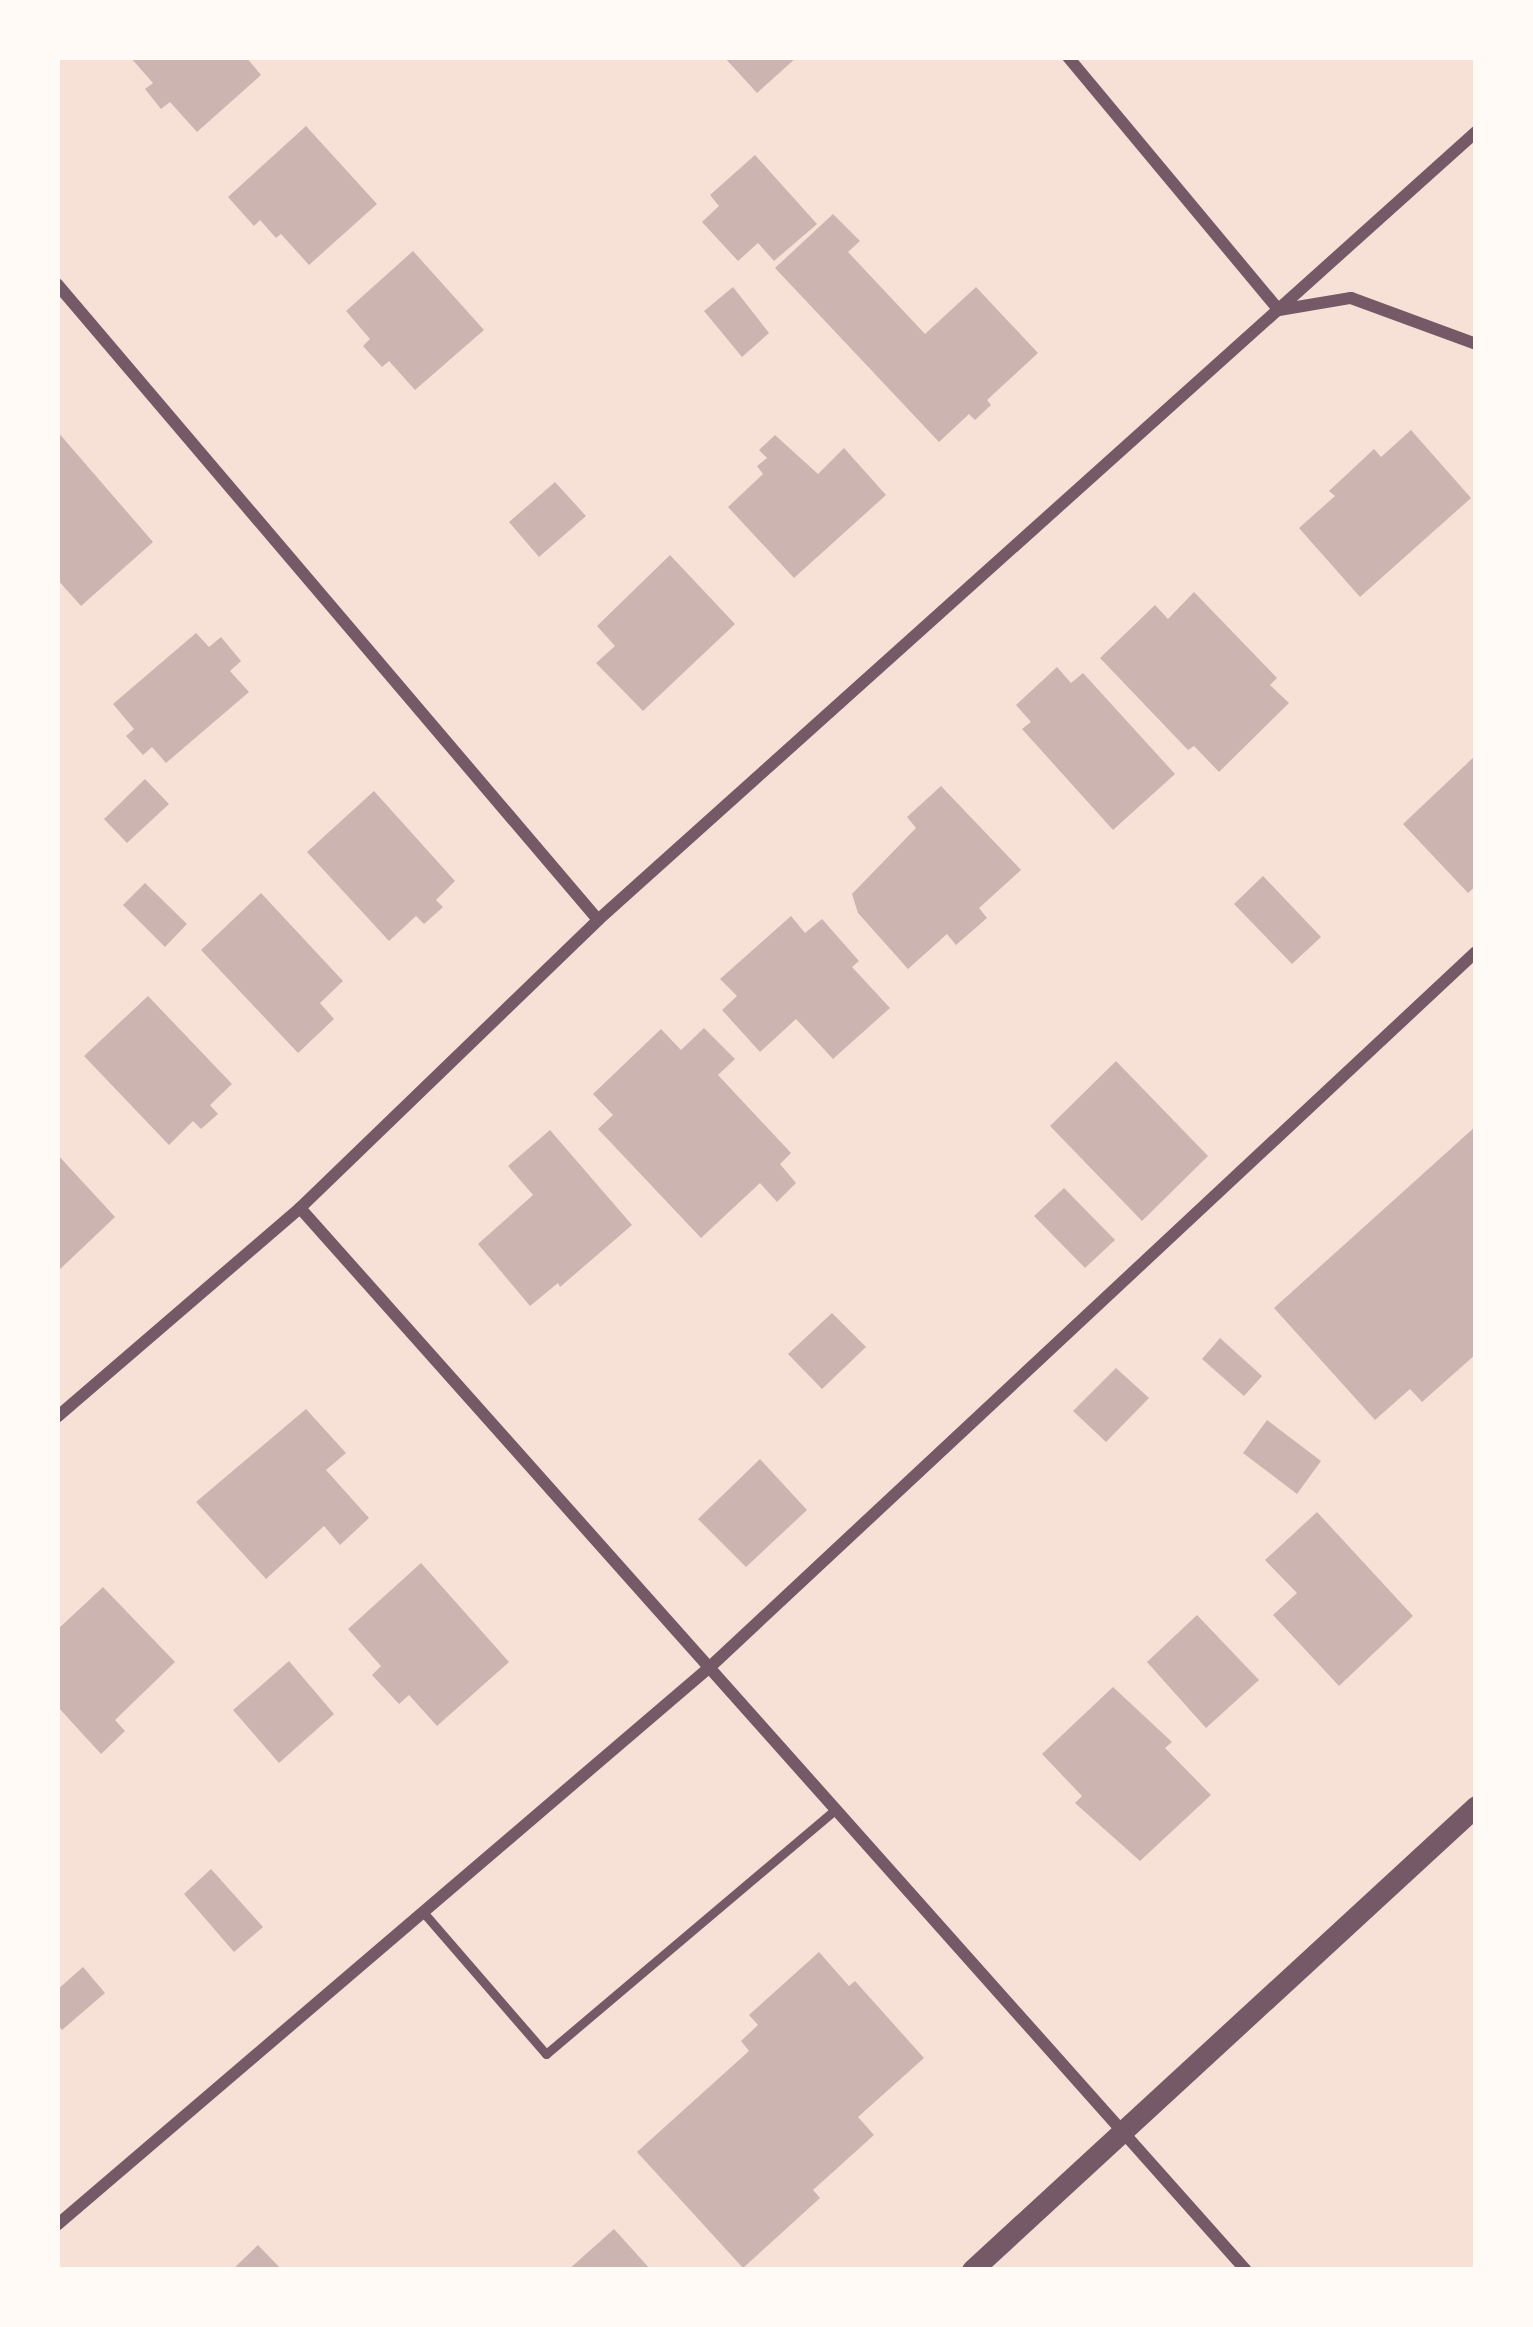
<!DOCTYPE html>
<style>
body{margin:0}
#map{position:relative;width:1533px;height:2327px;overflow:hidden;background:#f7e1d7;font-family:"Space Grotesk",sans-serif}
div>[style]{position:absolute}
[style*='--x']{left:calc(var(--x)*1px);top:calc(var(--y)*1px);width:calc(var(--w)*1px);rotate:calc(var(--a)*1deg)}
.building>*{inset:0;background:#ccb4b1}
.service>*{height:9px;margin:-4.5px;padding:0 4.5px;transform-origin:4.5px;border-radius:4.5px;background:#755966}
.minor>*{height:12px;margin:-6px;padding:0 6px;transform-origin:6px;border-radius:6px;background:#755966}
.tertiary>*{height:21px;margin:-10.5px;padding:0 10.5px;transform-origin:10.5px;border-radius:10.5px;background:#755966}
span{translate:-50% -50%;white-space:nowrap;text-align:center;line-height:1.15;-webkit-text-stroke:9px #fffaf5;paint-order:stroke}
.frame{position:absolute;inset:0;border:60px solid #fffaf5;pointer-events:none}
</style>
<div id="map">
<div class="building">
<div style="clip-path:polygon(130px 57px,246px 57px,261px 75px,197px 132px,170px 102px,161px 109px,145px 89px,153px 83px)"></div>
<div style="clip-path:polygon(724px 57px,797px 57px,757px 93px)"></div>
<div style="clip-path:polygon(306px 126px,377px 204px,309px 265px,281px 234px,276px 238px,260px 220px,254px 226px,228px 197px)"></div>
<div style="clip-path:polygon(755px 155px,817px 224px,774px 261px,758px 243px,738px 261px,702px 222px,719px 206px,710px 195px)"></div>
<div style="clip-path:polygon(833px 214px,860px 241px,848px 252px,925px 334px,976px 287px,1038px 353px,987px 400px,991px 405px,975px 420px,969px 414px,939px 442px,775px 268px)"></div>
<div style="clip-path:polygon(413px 251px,484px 330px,415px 390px,389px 361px,382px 367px,363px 346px,370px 339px,346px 311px)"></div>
<div style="clip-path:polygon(733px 287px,769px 333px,742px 357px,704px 311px)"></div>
<div style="clip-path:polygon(1411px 430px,1471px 498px,1360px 597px,1299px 528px,1335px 496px,1329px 491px,1374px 449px,1381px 457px)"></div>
<div style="clip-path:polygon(57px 431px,153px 542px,81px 606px,57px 579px)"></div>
<div style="clip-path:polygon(775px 435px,818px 474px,844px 448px,886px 495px,794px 578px,728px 507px,763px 474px,757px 466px,767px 458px,759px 450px)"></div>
<div style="clip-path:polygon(555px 482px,586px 516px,539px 557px,509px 522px)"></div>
<div style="clip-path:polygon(670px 555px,735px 624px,643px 711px,596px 663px,615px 646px,597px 626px)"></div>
<div style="clip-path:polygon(1194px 592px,1277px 678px,1270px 685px,1289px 703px,1219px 772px,1194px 746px,1188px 750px,1100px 658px,1155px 605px,1168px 619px)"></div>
<div style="clip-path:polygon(196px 633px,209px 647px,221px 637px,241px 661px,230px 671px,249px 692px,166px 763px,152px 747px,143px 755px,126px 736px,134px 729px,113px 704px)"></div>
<div style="clip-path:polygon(1057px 667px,1071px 683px,1083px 673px,1175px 774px,1113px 830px,1022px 729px,1031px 722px,1016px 705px)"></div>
<div style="clip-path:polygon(1476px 755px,1476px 886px,1468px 893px,1403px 824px)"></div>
<div style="clip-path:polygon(145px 779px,169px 804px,127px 843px,104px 819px)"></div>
<div style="clip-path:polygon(941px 786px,1021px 870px,979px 908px,987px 918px,956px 945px,947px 934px,908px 969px,858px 913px,852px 894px,916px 828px,907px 817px)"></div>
<div style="clip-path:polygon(374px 791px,455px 881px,436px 900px,443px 907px,424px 924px,416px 916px,389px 941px,307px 852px)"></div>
<div style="clip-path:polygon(1263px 876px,1321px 937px,1292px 964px,1234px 904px)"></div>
<div style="clip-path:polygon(145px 883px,187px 924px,165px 947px,123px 905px)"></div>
<div style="clip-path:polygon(261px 893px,343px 981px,320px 1003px,334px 1019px,298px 1053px,201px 950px)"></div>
<div style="clip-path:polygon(791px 916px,805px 933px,822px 919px,859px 961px,852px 967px,890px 1008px,833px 1059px,796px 1019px,760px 1052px,722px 1010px,737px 996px,720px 979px)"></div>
<div style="clip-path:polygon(148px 996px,232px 1084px,210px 1105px,218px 1114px,201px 1129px,193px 1121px,169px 1145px,84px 1056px)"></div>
<div style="clip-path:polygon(704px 1028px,735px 1059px,718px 1075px,791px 1153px,780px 1164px,796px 1183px,777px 1202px,760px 1183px,701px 1238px,598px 1129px,613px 1115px,593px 1094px,661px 1029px,681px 1050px)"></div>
<div style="clip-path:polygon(1116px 1061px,1208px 1156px,1142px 1221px,1050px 1126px)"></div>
<div style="clip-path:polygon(1476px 1126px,1476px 1354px,1422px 1402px,1410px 1389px,1375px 1420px,1274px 1308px)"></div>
<div style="clip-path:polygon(550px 1130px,632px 1225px,560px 1287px,558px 1283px,530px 1306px,478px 1244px,533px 1195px,508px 1166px)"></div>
<div style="clip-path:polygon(57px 1154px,115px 1217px,57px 1272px)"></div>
<div style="clip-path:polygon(1064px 1188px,1115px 1240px,1085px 1268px,1034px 1216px)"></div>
<div style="clip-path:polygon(832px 1313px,866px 1347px,822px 1389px,788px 1354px)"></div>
<div style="clip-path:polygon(1220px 1338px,1262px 1376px,1244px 1396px,1202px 1359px)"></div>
<div style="clip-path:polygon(1116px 1368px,1149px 1398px,1106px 1442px,1073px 1411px)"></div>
<div style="clip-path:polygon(306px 1409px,346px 1453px,326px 1470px,369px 1518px,340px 1545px,324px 1526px,266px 1579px,196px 1502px)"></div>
<div style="clip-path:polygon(1267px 1420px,1321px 1461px,1297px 1494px,1243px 1453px)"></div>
<div style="clip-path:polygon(760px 1459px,807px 1510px,746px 1567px,698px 1519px)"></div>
<div style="clip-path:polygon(1317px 1512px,1413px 1616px,1339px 1686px,1273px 1615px,1297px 1593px,1265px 1560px)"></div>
<div style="clip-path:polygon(421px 1563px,509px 1662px,437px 1726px,409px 1695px,399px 1704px,372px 1675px,381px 1666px,348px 1629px)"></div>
<div style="clip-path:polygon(103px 1587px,175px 1662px,115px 1720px,125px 1731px,101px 1754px,57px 1706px,57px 1630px)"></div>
<div style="clip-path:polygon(1197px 1615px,1259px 1680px,1206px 1728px,1147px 1662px)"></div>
<div style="clip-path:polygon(289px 1661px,334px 1714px,279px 1763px,233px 1710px)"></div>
<div style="clip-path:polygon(1113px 1687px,1172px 1742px,1165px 1748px,1211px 1795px,1140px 1861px,1075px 1803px,1082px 1796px,1042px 1754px)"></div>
<div style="clip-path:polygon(211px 1869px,263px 1927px,234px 1952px,184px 1894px)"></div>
<div style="clip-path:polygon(819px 1952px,849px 1986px,855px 1981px,924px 2058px,858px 2117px,874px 2135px,813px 2190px,820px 2198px,743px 2268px,637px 2152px,749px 2051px,741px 2041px,758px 2025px,749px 2015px)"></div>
<div style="clip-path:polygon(83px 1967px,105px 1993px,62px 2030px,57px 2024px,57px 1990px)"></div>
<div style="clip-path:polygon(614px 2229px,651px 2270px,568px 2270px)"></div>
<div style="clip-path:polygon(258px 2245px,282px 2270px,232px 2270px)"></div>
</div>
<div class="service">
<div style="--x:423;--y:1912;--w:188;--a:49.1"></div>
<div style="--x:546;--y:2054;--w:380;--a:-40.2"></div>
</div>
<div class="minor">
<div style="--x:1068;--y:57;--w:329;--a:50.2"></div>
<div style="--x:1279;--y:310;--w:73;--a:-9.5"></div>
<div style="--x:1351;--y:298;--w:133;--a:20.2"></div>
<div style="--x:57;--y:284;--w:835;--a:49.61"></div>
<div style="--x:300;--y:1208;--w:1422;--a:48.31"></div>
<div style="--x:57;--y:1417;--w:321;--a:-40.7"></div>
<div style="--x:300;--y:1208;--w:414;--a:-44"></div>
<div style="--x:598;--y:920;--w:1180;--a:-41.91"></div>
<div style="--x:57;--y:2225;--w:860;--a:-40.52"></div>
<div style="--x:711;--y:1666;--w:1046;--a:-43.03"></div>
</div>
<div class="tertiary">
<div style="--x:972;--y:2270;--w:685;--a:-42.63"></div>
</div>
<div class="frame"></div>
</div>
